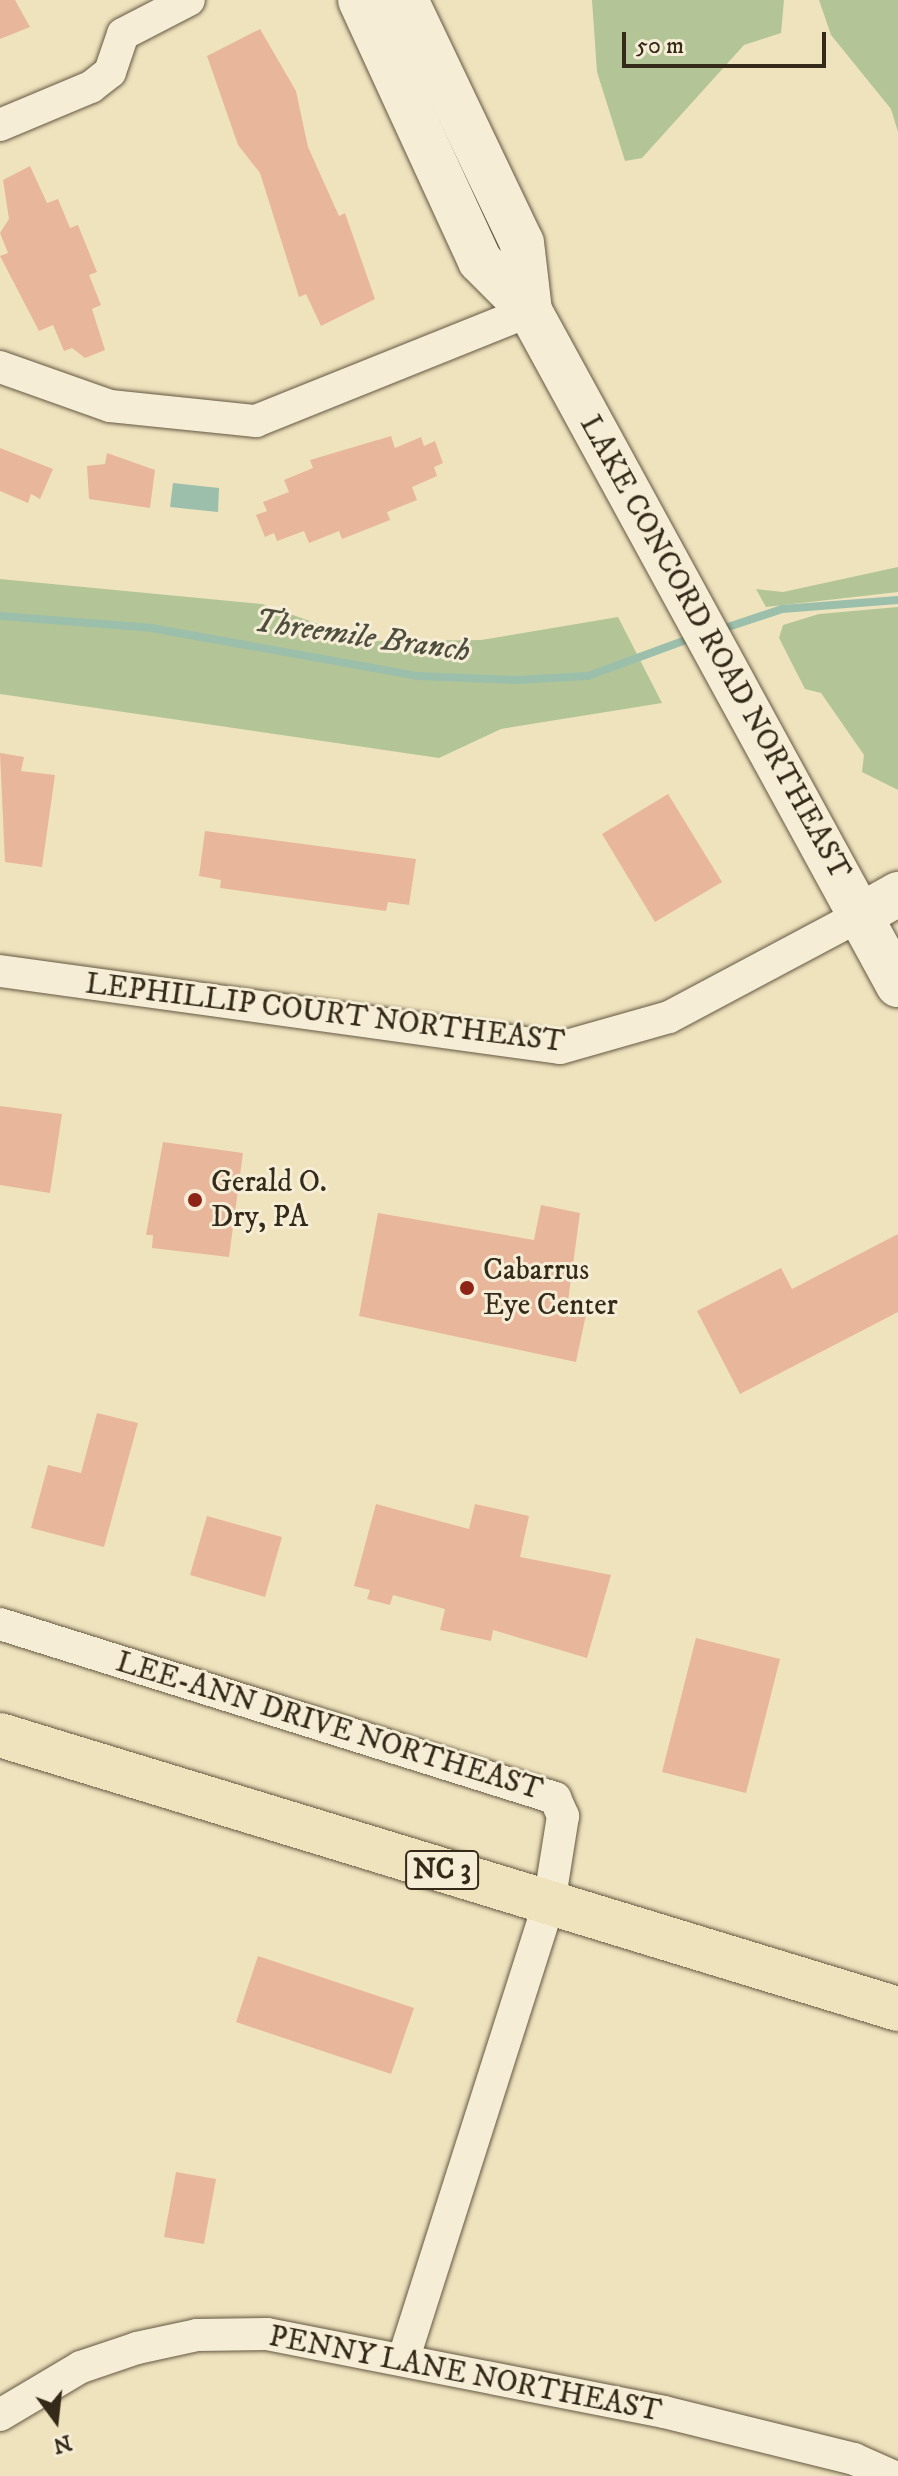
<!DOCTYPE html>
<style>
body{margin:0}
#map{position:relative;width:898px;height:2476px;overflow:hidden;background:#efe3be;font-family:"IM FELL DW Pica",serif}
div>[style]{position:absolute}
[style*='--x']{left:calc(var(--x)*1px);top:calc(var(--y)*1px);width:calc(var(--w)*1px);rotate:calc(var(--a)*1deg)}
.green>*{inset:0;background:#b3c596}
.water>*{inset:0;background:#9bbfab}
.stream>*{height:8px;margin:-4px;padding:0 4px;transform-origin:4px;border-radius:4px;background:#9bbfab}
.building>*{inset:0;background:#e8b69b}
.roads{filter:drop-shadow(0 0 2px #645842) drop-shadow(0 0 2px #645842)}
.street>*{height:32px;margin:-16px;padding:0 16px;transform-origin:16px;border-radius:16px;background:#f5edd5}
.secondary>*{height:44px;margin:-22px;padding:0 22px;transform-origin:22px;border-radius:22px;background:#f5edd5}
.primary>*{height:44px;margin:-22px;padding:0 22px;transform-origin:22px;border-radius:22px;background:#efe3be}
.dots>*{width:22px;height:22px;translate:-50% -50%;box-sizing:border-box;border:4px solid #f5edd5;border-radius:50%}
span{translate:-50% -50%;white-space:nowrap;text-align:center;line-height:1.15;-webkit-text-stroke:6px #f5edd5;paint-order:stroke}
.shield-label span{padding:2px 6px;background:#f5edd5;border:2px solid;border-radius:6px;-webkit-text-stroke-width:0}
.shield-label{font-size:28px;color:#352919;font-weight:700}
.street-label{font-size:30px;color:#352919}
.poi-label{font-size:30px;color:#352919}
.left{translate:0 -50%;text-align:left}
.water-label{font-size:32px;color:#4e4e3e;font-style:italic}
.north{position:absolute;left:16px;top:2380px;width:80px;height:80px;-webkit-text-stroke:6px #f5edd5;paint-order:stroke;rotate:165deg;font-size:22px;font-weight:700;line-height:32px;text-align:center;color:#352919}
.north::after{content:'';display:block;margin:auto;width:28px;height:36px;background:#352919;clip-path:polygon(50% 0,100% 100%,50% 72%,0 100%)}
.scale{position:absolute;left:622px;top:32px;width:204px;height:36px;box-sizing:border-box;border:4px solid #352919;border-top:0;padding-left:10px;font-size:24px;line-height:28px;white-space:nowrap;color:#352919;-webkit-text-stroke:6px #f5edd5;paint-order:stroke}
</style>
<div id="map">
<div class="green">
<div style="clip-path:polygon(592px 0,784px 0,781px 33px,744px 45px,642px 158px,625px 161px,597px 72px)"></div>
<div style="clip-path:polygon(819px 0,898px 0,898px 132px,891px 109px,831px 35px)"></div>
<div style="clip-path:polygon(898px 567px,898px 592px,766px 607px,756px 589px,783px 592px)"></div>
<div style="clip-path:polygon(0 579px,262px 604px,366px 641px,481px 640px,618px 617px,662px 703px,501px 729px,439px 758px,0 694px)"></div>
<div style="clip-path:polygon(898px 607px,898px 790px,862px 772px,864px 755px,821px 693px,805px 689px,779px 638px,783px 625px,819px 614px)"></div>
</div>
<div class="water">
<div style="clip-path:polygon(173px 483px,219px 488px,218px 512px,170px 507px)"></div>
</div>
<div class="stream">
<div style="--x:0;--y:616;--w:151;--a:4.5"></div>
<div style="--x:151;--y:628;--w:270;--a:10.2"></div>
<div style="--x:417;--y:676;--w:100;--a:2.3"></div>
<div style="--x:517;--y:680;--w:71;--a:-3.2"></div>
<div style="--x:588;--y:676;--w:113;--a:-20.2"></div>
<div style="--x:719;--y:630;--w:66;--a:-18.4"></div>
<div style="--x:782;--y:609;--w:116;--a:-4.4"></div>
</div>
<div class="building">
<div style="clip-path:polygon(0 0,15px 0,30px 27px,0 39px)"></div>
<div style="clip-path:polygon(260px 29px,296px 91px,308px 147px,339px 216px,345px 213px,375px 299px,321px 326px,306px 294px,299px 297px,260px 173px,238px 145px,207px 56px)"></div>
<div style="clip-path:polygon(30px 166px,47px 203px,58px 199px,70px 228px,78px 225px,97px 272px,89px 275px,101px 305px,92px 309px,105px 350px,85px 358px,72px 348px,64px 351px,53px 325px,39px 331px,0 256px,8px 253px,0 233px,9px 219px,3px 180px)"></div>
<div style="clip-path:polygon(391px 436px,395px 448px,421px 437px,424px 446px,435px 441px,443px 463px,434px 467px,437px 476px,412px 487px,417px 500px,387px 512px,390px 520px,342px 539px,339px 531px,309px 543px,304px 531px,277px 541px,274px 533px,265px 537px,256px 515px,267px 511px,263px 502px,289px 492px,284px 480px,313px 468px,310px 460px)"></div>
<div style="clip-path:polygon(0 448px,53px 469px,40px 499px,31px 494px,28px 503px,0 491px)"></div>
<div style="clip-path:polygon(107px 453px,155px 470px,150px 508px,89px 499px,87px 466px,105px 464px)"></div>
<div style="clip-path:polygon(0 753px,24px 757px,21px 771px,55px 775px,42px 867px,5px 862px)"></div>
<div style="clip-path:polygon(668px 794px,722px 882px,655px 922px,602px 834px)"></div>
<div style="clip-path:polygon(205px 831px,416px 859px,409px 905px,388px 902px,386px 911px,220px 888px,221px 880px,199px 876px)"></div>
<div style="clip-path:polygon(0 1106px,62px 1114px,50px 1193px,0 1185px)"></div>
<div style="clip-path:polygon(163px 1142px,243px 1153px,229px 1257px,152px 1248px,153px 1235px,146px 1235px)"></div>
<div style="clip-path:polygon(541px 1205px,580px 1213px,568px 1301px,588px 1305px,576px 1362px,359px 1316px,378px 1213px,534px 1240px)"></div>
<div style="clip-path:polygon(898px 1234px,898px 1312px,740px 1394px,697px 1311px,781px 1268px,792px 1289px)"></div>
<div style="clip-path:polygon(97px 1413px,138px 1423px,104px 1547px,31px 1528px,48px 1465px,81px 1473px)"></div>
<div style="clip-path:polygon(376px 1504px,469px 1529px,475px 1504px,529px 1516px,520px 1557px,611px 1575px,587px 1658px,493px 1630px,491px 1641px,440px 1630px,445px 1609px,393px 1595px,390px 1605px,367px 1599px,370px 1590px,354px 1586px)"></div>
<div style="clip-path:polygon(207px 1516px,282px 1537px,265px 1597px,190px 1575px)"></div>
<div style="clip-path:polygon(696px 1638px,780px 1659px,746px 1793px,662px 1772px)"></div>
<div style="clip-path:polygon(258px 1956px,414px 2008px,391px 2074px,236px 2022px)"></div>
<div style="clip-path:polygon(176px 2172px,216px 2179px,204px 2244px,164px 2237px)"></div>
</div>
<div class="roads">
<div class="street">
<div style="--x:0;--y:125;--w:99;--a:-22.7"></div>
<div style="--x:91;--y:87;--w:24;--a:-38"></div>
<div style="--x:110;--y:72;--w:40;--a:-71.1"></div>
<div style="--x:123;--y:34;--w:74;--a:-27.3"></div>
<div style="--x:0;--y:367;--w:117;--a:19.5"></div>
<div style="--x:110;--y:406;--w:147;--a:5.9"></div>
<div style="--x:256;--y:421;--w:295;--a:-21.9"></div>
<div style="--x:0;--y:971;--w:565;--a:7.83"></div>
<div style="--x:560;--y:1048;--w:113;--a:-15.9"></div>
<div style="--x:669;--y:1017;--w:217;--a:-28"></div>
<div style="--x:0;--y:1624;--w:582;--a:17.41"></div>
<div style="--x:555;--y:1798;--w:20;--a:66"></div>
<div style="--x:563;--y:1816;--w:88;--a:99.1"></div>
<div style="--x:549;--y:1903;--w:478;--a:107.7"></div>
<div style="--x:0;--y:2415;--w:94;--a:-30.7"></div>
<div style="--x:81;--y:2367;--w:59;--a:-18.7"></div>
<div style="--x:137;--y:2348;--w:61;--a:-12.2"></div>
<div style="--x:197;--y:2335;--w:70;--a:-0.8"></div>
<div style="--x:267;--y:2334;--w:405;--a:11.1"></div>
<div style="--x:664;--y:2412;--w:196;--a:13.9"></div>
<div style="--x:854;--y:2459;--w:42;--a:24.1"></div>
</div>
<div class="secondary">
<div style="--x:360;--y:0;--w:287;--a:65.3"></div>
<div style="--x:480;--y:261;--w:71;--a:45"></div>
<div style="--x:530;--y:311;--w:768;--a:61.37"></div>
<div style="--x:406;--y:0;--w:269;--a:64.5"></div>
<div style="--x:522;--y:243;--w:68;--a:83.3"></div>
<div style="--x:861;--y:915;--w:43;--a:-29.6"></div>
</div>
<div class="primary">
<div style="--x:0;--y:1735;--w:939;--a:16.97"></div>
</div>
</div>
<div class="dots">
<div style="left:195px;top:1200px;background:#8f2418"></div>
<div style="left:467px;top:1288px;background:#8f2418"></div>
</div>
<div class="shield-label">
<span style="left:442px;top:1870px">NC 3</span>
</div>
<div class="street-label">
<span style="left:714px;top:648px;rotate:61deg">LAKE CONCORD ROAD NORTHEAST</span>
<span style="left:325px;top:1014px;rotate:7deg">LEPHILLIP COURT NORTHEAST</span>
<span style="left:329px;top:1727px;rotate:17deg">LEE-ANN DRIVE NORTHEAST</span>
<span style="left:465px;top:2375px;rotate:11deg">PENNY LANE NORTHEAST</span>
</div>
<div class="poi-label">
<span class="left" style="left:211px;top:1200px">Gerald O.<br>Dry, PA</span>
<span class="left" style="left:483px;top:1288px">Cabarrus<br>Eye Center</span>
</div>
<div class="water-label">
<span style="left:362px;top:637px;rotate:8deg">Threemile Branch</span>
</div>
<div class="north">N</div>
<div class="scale">50 m</div>
</div>
